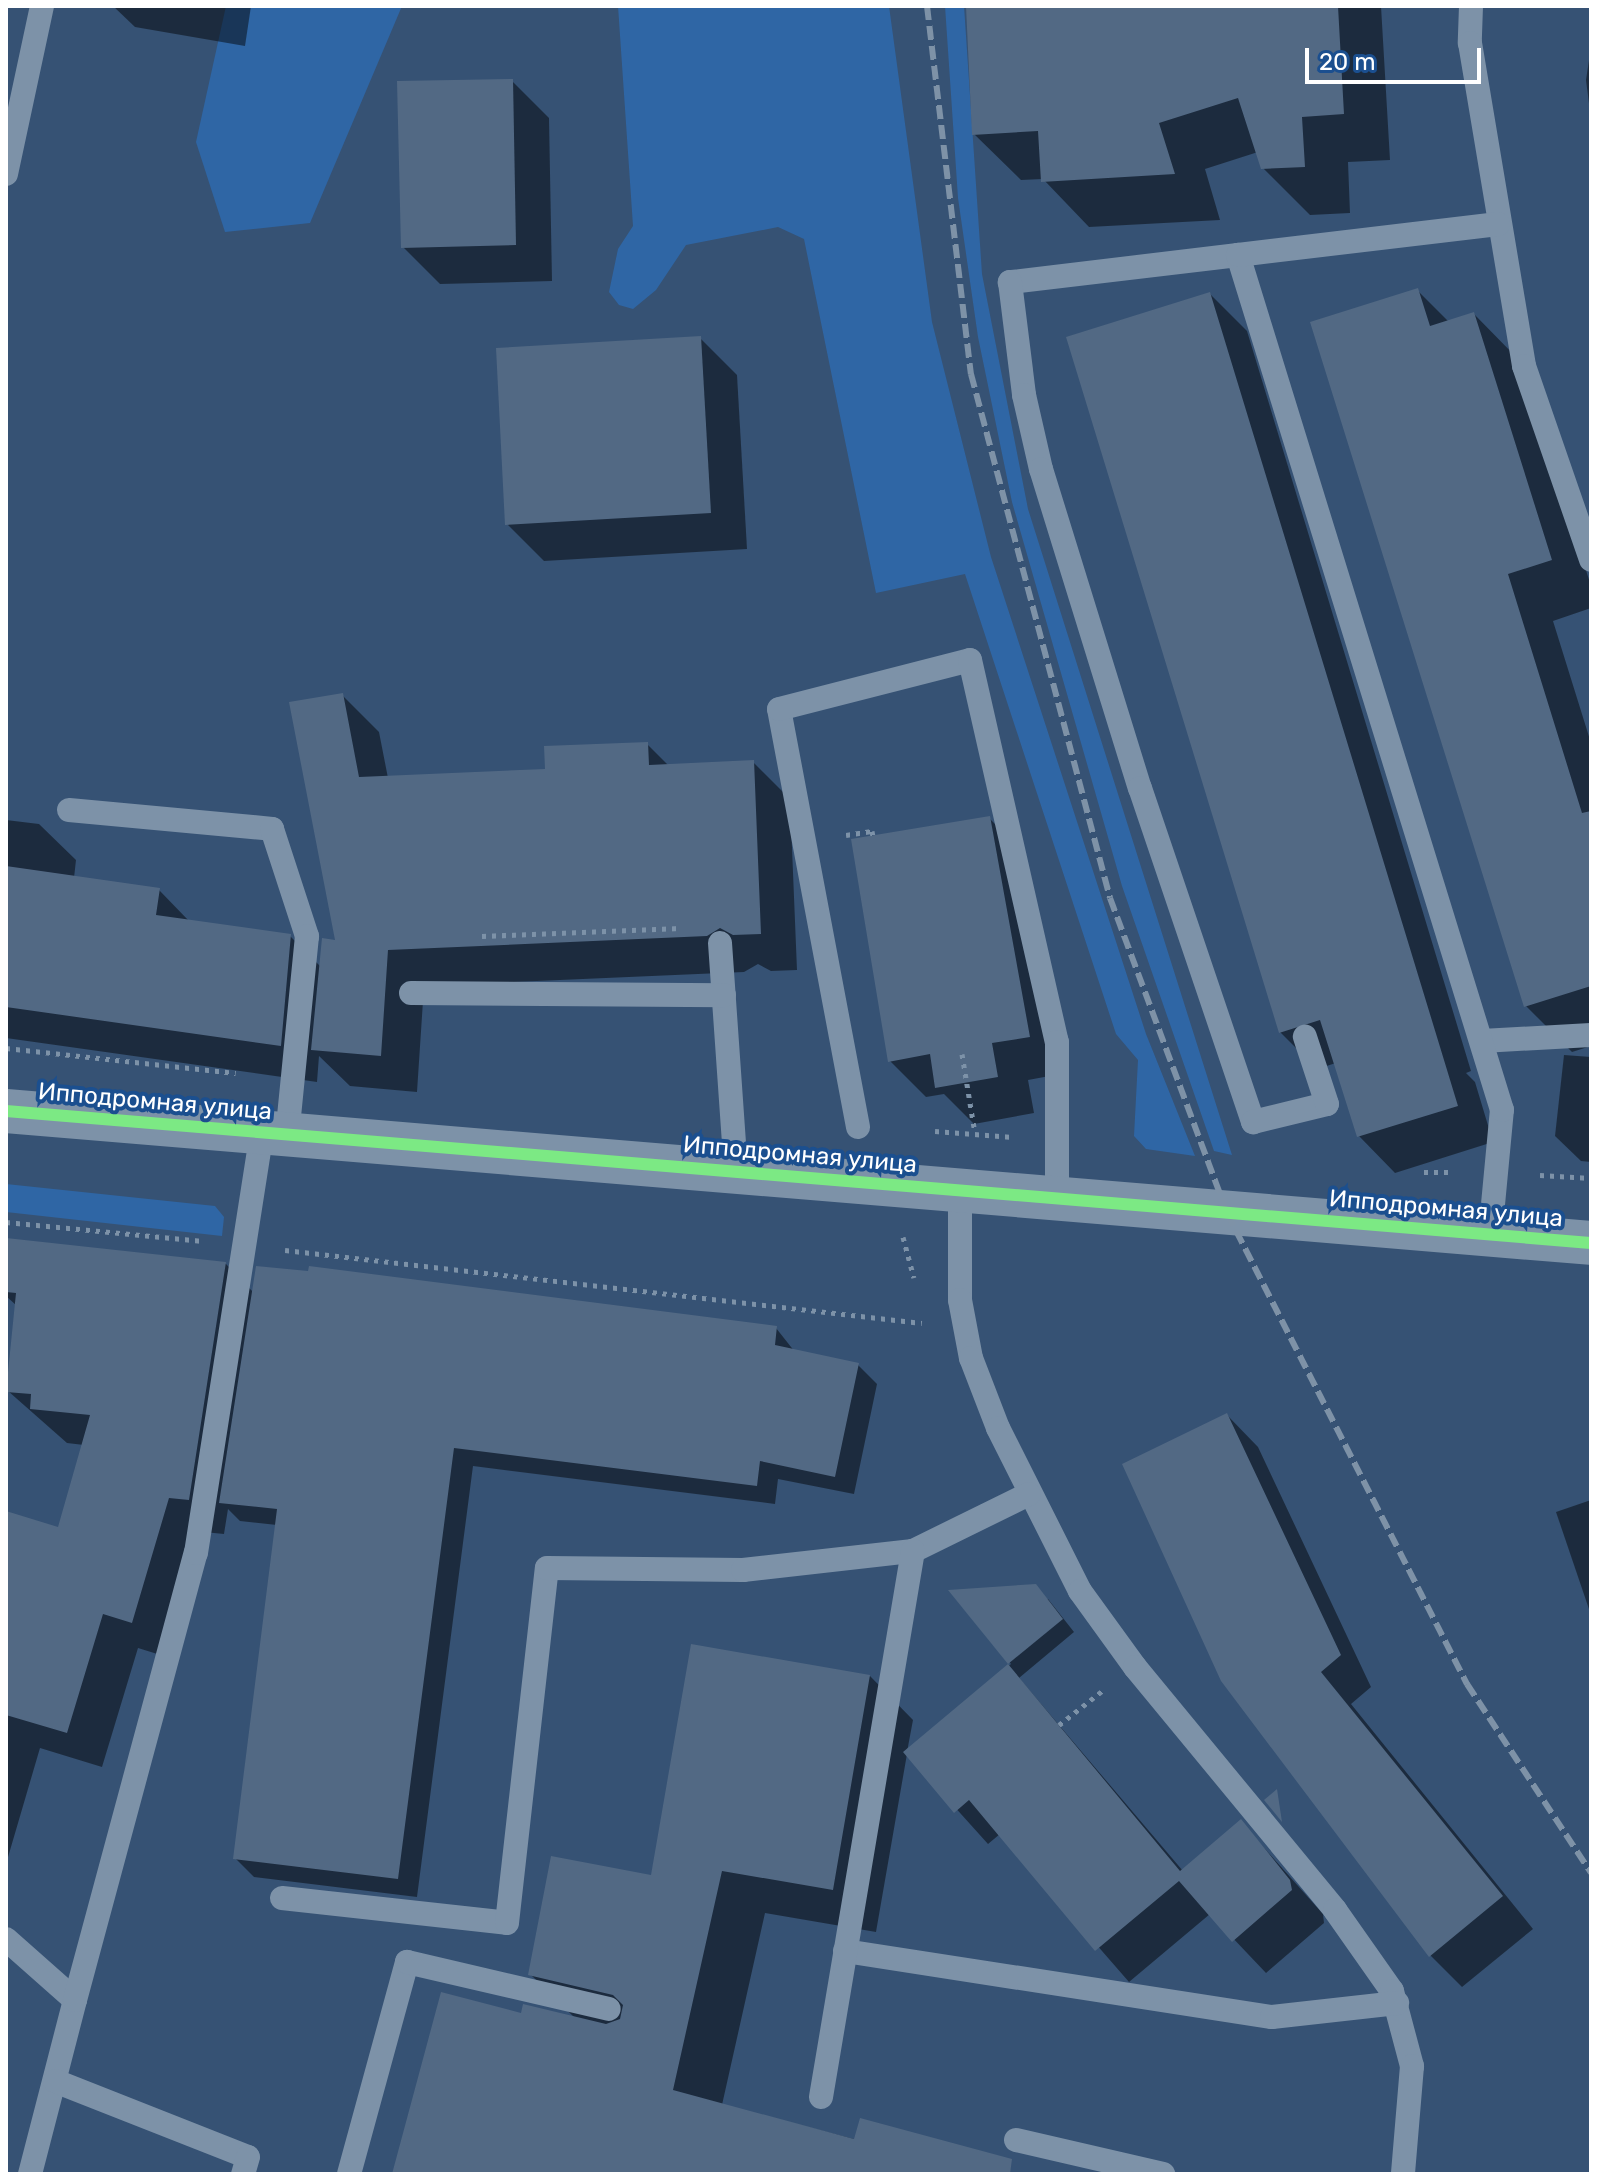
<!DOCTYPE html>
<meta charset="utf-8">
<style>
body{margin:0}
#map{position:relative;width:1597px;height:2180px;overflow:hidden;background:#365274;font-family:Rubik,sans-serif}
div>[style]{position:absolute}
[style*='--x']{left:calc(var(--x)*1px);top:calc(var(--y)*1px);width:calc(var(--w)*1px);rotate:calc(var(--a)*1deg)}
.green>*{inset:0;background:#2f66a5}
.shadow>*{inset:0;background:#0007}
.building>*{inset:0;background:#526984}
.path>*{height:5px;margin-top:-2.5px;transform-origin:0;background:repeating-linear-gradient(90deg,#7d92a8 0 4px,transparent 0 10px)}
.service>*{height:24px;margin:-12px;padding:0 12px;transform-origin:12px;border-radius:12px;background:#7d92a8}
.tertiary>*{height:44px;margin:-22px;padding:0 22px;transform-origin:22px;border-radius:22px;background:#7d92a8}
.rail>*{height:6px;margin-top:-3px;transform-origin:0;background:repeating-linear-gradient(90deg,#7e92a7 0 14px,transparent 0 20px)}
.cycleway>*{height:12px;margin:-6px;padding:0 6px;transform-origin:6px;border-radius:6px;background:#7ce984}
span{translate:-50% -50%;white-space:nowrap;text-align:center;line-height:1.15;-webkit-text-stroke:8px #1b4f8f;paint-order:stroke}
.street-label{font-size:24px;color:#fff}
.frame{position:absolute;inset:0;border:8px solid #fff;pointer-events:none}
.scale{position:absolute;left:1305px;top:48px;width:176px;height:36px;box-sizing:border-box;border:4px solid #fff;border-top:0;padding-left:10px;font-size:24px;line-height:28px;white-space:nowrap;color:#fff;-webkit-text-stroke:6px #1b4f8f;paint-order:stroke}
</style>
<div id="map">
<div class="green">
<div style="clip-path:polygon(226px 6px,402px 6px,310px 223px,225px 232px,196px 142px)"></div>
<div style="clip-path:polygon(618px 6px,889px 6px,932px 322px,991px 557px,1146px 1034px,1195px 1156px,1146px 1149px,1134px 1136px,1138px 1060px,1116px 1034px,965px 574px,876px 593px,804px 239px,778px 227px,686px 245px,656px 290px,633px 309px,619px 305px,609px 292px,618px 249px,633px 226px)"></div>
<div style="clip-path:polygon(945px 6px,964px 6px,982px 274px,1028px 509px,1232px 1155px,1214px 1151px,1122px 886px,1012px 502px,978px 337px,958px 198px)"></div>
<div style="clip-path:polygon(6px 1184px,215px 1206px,224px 1217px,222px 1236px,6px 1212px)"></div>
</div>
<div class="shadow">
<div style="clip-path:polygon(113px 6px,251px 6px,245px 46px,135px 27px)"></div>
<div style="clip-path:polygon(968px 6px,1381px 6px,1390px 160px,1348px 162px,1350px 213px,1310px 215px,1263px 168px,1258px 152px,1205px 169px,1220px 220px,1089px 227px,1043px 179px,1021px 180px,974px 134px)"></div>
<div style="clip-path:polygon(1591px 47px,1591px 119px,1586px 80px)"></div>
<div style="clip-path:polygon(512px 81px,549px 118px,552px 281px,440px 284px,403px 247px)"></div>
<div style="clip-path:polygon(1418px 291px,1449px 322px,1474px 314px,1520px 361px,1591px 586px,1591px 608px,1553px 621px,1591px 743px,1591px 1046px,1572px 1052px,1526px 1006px)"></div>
<div style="clip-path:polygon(1210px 294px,1247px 331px,1471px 1071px,1466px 1073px,1475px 1082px,1493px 1142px,1395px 1173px,1359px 1136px,1336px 1063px,1317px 1069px,1280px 1032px)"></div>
<div style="clip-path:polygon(700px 338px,737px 375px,747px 549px,544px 561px,507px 524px)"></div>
<div style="clip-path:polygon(342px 695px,379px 732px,388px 778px,547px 771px,647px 744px,669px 766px,753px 762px,790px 799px,797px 970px,771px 971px,758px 964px,744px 972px,424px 986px,417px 1092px,350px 1086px,319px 1056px,317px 1082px,6px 1038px,6px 820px,39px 824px,76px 860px,74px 878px,159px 890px,190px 922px,290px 936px,321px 967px,337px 943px)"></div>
<div style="clip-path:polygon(989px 818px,1026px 855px,1066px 1073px,1028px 1080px,1034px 1113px,974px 1124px,944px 1094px,926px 1097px,890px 1061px)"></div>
<div style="clip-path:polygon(1564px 1055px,1591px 1057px,1591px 1162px,1581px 1161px,1555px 1136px)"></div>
<div style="clip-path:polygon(6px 1245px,226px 1264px,254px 1293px,776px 1328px,795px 1352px,858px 1365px,877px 1384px,854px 1494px,778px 1479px,775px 1504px,473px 1466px,417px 1897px,254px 1877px,235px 1858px,277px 1525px,240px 1521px,228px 1509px,224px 1534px,204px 1532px,167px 1657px,138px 1648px,102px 1767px,40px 1748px,6px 1864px,6px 1513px,60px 1530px,84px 1445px,67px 1443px,8px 1391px,17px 1306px,6px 1296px)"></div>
<div style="clip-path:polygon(1227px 1415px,1258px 1447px,1371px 1687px,1351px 1704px,1533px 1929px,1462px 1987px,1431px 1956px,1222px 1680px)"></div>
<div style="clip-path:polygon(1591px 1500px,1591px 1615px,1556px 1512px)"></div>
<div style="clip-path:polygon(952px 1592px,1048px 1599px,1074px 1632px,1019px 1678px,1183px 1871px,1241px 1822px,1323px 1914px,1324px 1923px,1266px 1973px,1210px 1914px,1129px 1982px,1000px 1834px,988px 1844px,907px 1754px,876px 1932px,765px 1913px,722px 2105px,989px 2174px,394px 2174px,523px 2015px,575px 2018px,530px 1974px,653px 1877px,870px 1676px,913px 1720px,907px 1752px,1011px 1664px)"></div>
</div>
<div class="building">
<div style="clip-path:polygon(966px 6px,1338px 6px,1344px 114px,1302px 117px,1305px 167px,1261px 169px,1238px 98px,1159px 123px,1175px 174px,1041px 182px,1038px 131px,972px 135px)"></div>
<div style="clip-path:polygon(513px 79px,516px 245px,401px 248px,397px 81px)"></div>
<div style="clip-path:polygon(1418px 288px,1430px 326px,1474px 312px,1552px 560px,1508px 574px,1582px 813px,1591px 811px,1591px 986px,1524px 1007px,1310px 322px)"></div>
<div style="clip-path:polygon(1210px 292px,1458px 1106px,1357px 1137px,1320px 1020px,1279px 1033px,1066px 337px)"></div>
<div style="clip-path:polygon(701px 336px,711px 513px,505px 525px,496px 348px)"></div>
<div style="clip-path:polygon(343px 693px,359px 777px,545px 769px,544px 746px,648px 742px,649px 765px,754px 760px,761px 934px,733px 935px,720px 928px,707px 936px,388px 950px,381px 1056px,311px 1050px,322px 938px,335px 940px,289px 702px)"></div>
<div style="clip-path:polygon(990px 816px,1030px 1037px,992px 1043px,998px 1077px,935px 1088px,930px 1054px,888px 1062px,851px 839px)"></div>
<div style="clip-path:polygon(6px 866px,160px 888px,156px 915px,291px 934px,281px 1046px,6px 1007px)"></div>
<div style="clip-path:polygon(6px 1238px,226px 1262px,189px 1500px,169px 1498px,132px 1623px,103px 1614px,67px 1733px,6px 1715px,6px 1511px,58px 1527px,90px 1415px,30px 1409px,31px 1394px,6px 1392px,16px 1293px,6px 1292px)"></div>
<div style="clip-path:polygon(256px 1266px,308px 1271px,309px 1266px,777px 1326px,775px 1345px,859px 1363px,835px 1477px,760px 1461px,757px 1486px,454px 1448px,398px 1879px,233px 1859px,277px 1509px,219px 1503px)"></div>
<div style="clip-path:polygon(1227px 1413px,1341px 1655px,1321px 1672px,1503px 1896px,1429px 1957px,1221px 1681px,1122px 1464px)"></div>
<div style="clip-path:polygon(1036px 1584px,1063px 1619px,1008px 1664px,948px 1590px)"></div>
<div style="clip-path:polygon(691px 1644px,870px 1675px,833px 1890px,722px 1871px,673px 2090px,854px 2139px,860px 2118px,1012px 2159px,1010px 2174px,392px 2174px,441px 1992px,521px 2013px,523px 2004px,606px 2024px,620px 2019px,623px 2005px,613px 1995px,528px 1975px,551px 1856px,651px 1875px)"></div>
<div style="clip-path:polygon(1008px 1664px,1180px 1871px,1241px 1819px,1290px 1880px,1292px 1890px,1232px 1942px,1179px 1881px,1095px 1951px,969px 1800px,954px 1813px,903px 1752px)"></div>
<div style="clip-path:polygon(1277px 1789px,1282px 1822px,1264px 1800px)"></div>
</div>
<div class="path">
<div style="--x:846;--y:835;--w:26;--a:-9"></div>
<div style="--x:872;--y:831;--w:5;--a:79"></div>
<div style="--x:482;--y:936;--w:199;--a:-2.3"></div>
<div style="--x:6;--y:1048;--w:231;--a:6.2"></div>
<div style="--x:962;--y:1054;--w:80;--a:80.7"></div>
<div style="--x:935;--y:1131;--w:78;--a:4.4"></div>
<div style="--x:1424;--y:1172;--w:30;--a:0"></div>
<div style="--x:1540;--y:1175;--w:51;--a:3.4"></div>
<div style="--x:6;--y:1222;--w:198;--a:5.5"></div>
<div style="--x:903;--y:1237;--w:42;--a:75"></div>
<div style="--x:285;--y:1250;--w:641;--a:6.54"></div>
<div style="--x:1059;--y:1725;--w:55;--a:-38.3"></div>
</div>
<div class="service">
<div style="--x:1471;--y:6;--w:37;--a:92"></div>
<div style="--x:1470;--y:43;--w:327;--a:80.5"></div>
<div style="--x:1524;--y:366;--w:205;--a:70.9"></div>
<div style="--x:6;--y:174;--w:172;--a:-77.9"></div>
<div style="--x:1238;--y:255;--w:230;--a:173.2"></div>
<div style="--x:1010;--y:282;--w:114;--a:82.9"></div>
<div style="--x:1024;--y:395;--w:76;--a:77.1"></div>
<div style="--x:1041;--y:469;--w:334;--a:72.8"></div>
<div style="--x:1140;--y:788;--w:353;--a:71.3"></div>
<div style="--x:1253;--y:1122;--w:76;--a:-13.7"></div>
<div style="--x:1327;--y:1104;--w:71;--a:-108.2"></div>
<div style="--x:69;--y:810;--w:204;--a:5.3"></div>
<div style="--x:272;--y:829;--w:113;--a:71.9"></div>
<div style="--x:307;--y:936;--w:200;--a:95.7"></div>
<div style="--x:720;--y:943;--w:230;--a:86"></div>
<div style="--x:411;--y:993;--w:313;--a:0.4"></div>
<div style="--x:1482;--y:1041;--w:109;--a:-3.2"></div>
<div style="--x:858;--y:1127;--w:425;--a:-100.7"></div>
<div style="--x:779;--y:709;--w:197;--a:-14.4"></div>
<div style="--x:970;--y:660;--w:392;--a:77.2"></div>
<div style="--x:1057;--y:1042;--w:156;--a:90"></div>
<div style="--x:960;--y:1190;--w:110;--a:90"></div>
<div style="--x:960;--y:1300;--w:59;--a:79.3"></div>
<div style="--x:971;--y:1358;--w:75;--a:68.9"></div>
<div style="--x:998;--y:1428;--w:182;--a:63.3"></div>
<div style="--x:1080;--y:1591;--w:94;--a:54.1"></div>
<div style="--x:1135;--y:1667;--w:315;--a:50.5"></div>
<div style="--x:1335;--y:1910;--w:99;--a:54.9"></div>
<div style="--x:1392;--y:1991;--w:78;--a:75.1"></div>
<div style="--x:1412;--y:2066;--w:108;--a:94.8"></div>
<div style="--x:1490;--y:1236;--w:127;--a:-84.6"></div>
<div style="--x:1502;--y:1110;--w:895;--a:-107.16"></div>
<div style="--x:1238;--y:255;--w:262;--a:-6.8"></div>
<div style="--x:282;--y:1898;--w:226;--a:6.3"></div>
<div style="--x:507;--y:1923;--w:357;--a:-83.6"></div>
<div style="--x:547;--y:1568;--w:196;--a:0.6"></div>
<div style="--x:743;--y:1570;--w:171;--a:-6.4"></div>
<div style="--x:913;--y:1551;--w:129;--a:-26.2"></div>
<div style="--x:6;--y:1939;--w:92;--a:41.5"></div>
<div style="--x:75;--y:2000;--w:180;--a:104.5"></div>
<div style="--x:845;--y:1951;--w:432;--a:8.8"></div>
<div style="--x:1272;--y:2017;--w:126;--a:-6.4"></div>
<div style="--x:75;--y:2000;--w:463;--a:-74.9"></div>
<div style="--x:196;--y:1553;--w:425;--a:-81.1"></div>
<div style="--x:55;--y:2081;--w:207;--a:21.5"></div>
<div style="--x:248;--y:2157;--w:18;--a:106"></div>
<div style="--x:821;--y:2097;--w:554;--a:-80.44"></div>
<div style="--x:1016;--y:2140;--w:151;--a:13"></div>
<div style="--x:349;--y:2174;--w:220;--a:-74.7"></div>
<div style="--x:407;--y:1962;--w:207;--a:13.1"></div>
</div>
<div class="tertiary">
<div style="--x:6;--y:1111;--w:1590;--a:4.76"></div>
</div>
<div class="rail">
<div style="--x:927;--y:6;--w:371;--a:83.2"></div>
<div style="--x:971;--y:374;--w:542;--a:75.14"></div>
<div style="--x:1110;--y:898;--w:336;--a:69.6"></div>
<div style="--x:1227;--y:1213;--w:529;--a:63"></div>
<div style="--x:1467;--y:1684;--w:226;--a:56.7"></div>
</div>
<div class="cycleway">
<div style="--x:6;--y:1111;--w:1590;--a:4.76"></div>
</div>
<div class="street-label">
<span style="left:155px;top:1102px;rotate:5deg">Ипподромная улица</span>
<span style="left:800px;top:1155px;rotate:5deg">Ипподромная улица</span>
<span style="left:1446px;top:1209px;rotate:5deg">Ипподромная улица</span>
</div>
<div class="frame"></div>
<div class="scale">20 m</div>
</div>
